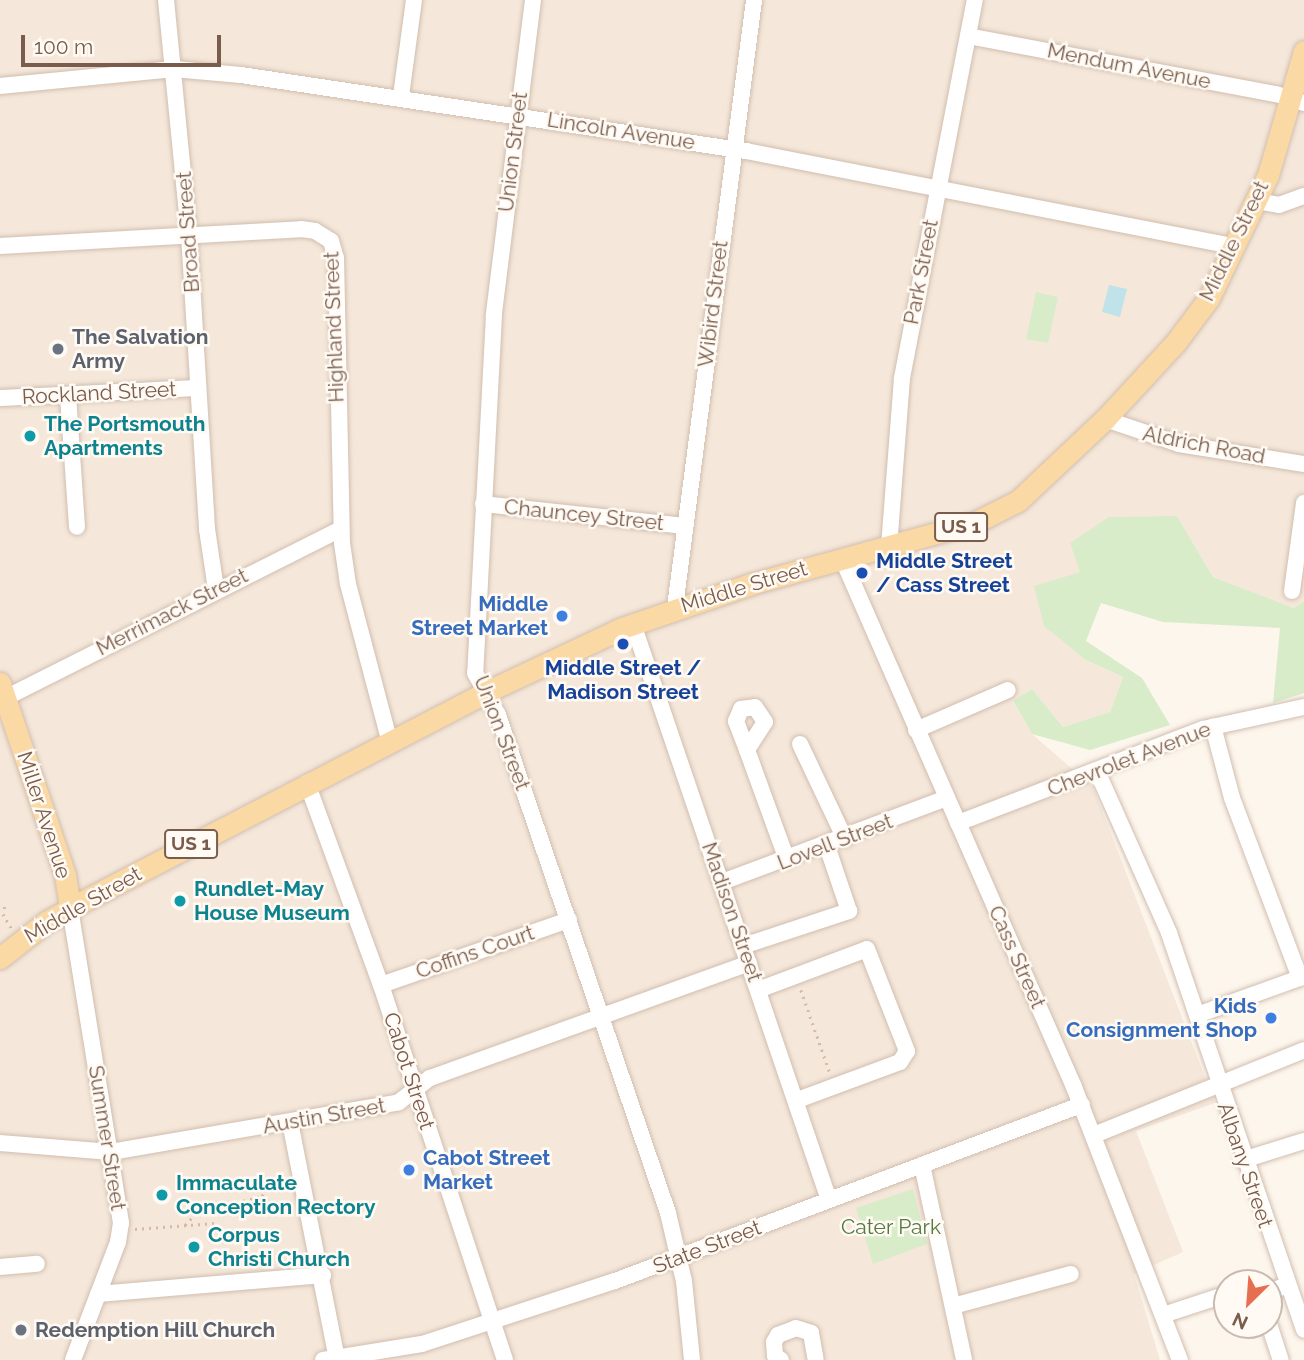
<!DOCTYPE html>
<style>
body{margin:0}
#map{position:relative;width:1304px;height:1360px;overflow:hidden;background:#fdf6ec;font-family:Raleway,sans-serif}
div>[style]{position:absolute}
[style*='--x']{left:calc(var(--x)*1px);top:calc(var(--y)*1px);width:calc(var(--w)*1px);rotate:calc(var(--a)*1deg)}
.residential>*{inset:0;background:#f5e8da}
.green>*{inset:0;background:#d8ecc9}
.water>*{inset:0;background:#bfe3e8}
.path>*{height:2.5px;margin-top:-1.25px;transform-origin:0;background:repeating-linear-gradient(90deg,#d9b8a5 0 2px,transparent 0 7px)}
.roads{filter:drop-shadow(0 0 2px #d1beb0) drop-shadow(0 0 2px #d1beb0)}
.minor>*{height:16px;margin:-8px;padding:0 8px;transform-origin:8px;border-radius:8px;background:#fff}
.major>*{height:21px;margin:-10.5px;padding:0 10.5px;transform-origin:10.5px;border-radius:10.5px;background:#fbd9a5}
.dots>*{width:19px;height:19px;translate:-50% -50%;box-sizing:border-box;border:4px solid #fffaf3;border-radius:50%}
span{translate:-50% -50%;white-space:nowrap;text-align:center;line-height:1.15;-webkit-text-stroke:5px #fffaf3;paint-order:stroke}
.shield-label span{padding:2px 5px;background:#fffaf3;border:2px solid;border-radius:5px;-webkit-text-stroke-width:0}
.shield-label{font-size:19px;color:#7a5c4d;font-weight:700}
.street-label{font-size:21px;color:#7a5c4d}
.worship-label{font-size:21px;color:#5b616d;font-weight:700}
.left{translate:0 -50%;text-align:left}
.culture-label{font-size:21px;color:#0d838f;font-weight:700}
.transit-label{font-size:21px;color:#164399;font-weight:700}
.shop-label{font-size:21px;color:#366cbe;font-weight:700}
.right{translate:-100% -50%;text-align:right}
.park-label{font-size:21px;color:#537a41}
.north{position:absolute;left:1213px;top:1269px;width:70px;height:70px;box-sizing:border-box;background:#fffaf3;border:2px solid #cabbb1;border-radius:50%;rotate:205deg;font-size:19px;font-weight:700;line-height:28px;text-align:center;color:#7a5c4d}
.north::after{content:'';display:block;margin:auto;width:24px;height:32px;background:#e76f51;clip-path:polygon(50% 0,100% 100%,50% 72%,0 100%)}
.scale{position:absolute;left:21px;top:35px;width:200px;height:32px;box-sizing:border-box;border:4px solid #7a5c4d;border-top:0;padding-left:9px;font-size:21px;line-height:24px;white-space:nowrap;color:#7a5c4d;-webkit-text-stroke:5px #fffaf3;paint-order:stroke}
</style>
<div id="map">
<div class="residential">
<div style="clip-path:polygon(0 0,1304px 0,1304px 601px,1294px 608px,1213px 577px,1177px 516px,1082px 536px,1070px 543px,1081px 572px,1035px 586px,1086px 660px,1123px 677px,1110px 712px,1063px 727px,1032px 689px,1013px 702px,1032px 734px,1093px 787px,1215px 1103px,1136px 1131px,1183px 1252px,1134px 1274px,1160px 1360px,0 1360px)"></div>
</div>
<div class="green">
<div style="clip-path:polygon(1036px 292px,1058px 297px,1048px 343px,1026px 339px)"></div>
<div style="clip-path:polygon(1177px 516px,1213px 577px,1294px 608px,1304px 601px,1304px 693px,1273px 703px,1280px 628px,1163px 622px,1101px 603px,1086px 641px,1142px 678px,1170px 725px,1090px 750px,1032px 734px,1013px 701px,1032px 689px,1063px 727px,1110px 712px,1123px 677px,1086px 660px,1044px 626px,1034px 586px,1080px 572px,1070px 543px,1109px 517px)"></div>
<div style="clip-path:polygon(913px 1189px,927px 1244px,873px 1264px,856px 1208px)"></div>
</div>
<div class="water">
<div style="clip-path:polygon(1109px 285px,1127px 289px,1120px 317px,1102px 312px)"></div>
</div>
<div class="path">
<div style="--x:5;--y:907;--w:7;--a:106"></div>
<div style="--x:3;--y:914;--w:17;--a:59"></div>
<div style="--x:801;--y:990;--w:88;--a:70.7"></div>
<div style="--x:185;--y:1225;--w:16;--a:-47"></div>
<div style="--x:196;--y:1213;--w:68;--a:-14.4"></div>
<div style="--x:262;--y:1196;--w:10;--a:-66"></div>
<div style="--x:135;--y:1229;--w:81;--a:-4.2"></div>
</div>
<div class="roads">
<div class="minor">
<div style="--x:166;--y:0;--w:235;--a:84.4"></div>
<div style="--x:189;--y:234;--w:296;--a:86.5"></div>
<div style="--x:207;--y:529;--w:61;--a:81.5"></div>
<div style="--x:533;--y:0;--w:317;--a:97.1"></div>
<div style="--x:494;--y:315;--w:359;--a:93"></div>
<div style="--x:475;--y:673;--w:48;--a:61.3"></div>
<div style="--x:498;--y:715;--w:526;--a:71.15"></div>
<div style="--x:668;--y:1213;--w:70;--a:76.8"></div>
<div style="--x:684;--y:1281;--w:79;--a:84.2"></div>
<div style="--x:968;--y:36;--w:313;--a:10.7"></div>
<div style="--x:1276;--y:94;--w:29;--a:18"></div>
<div style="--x:0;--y:86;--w:175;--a:-5.6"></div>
<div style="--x:174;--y:69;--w:67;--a:5.1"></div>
<div style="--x:241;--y:75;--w:511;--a:8.56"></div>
<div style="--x:746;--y:151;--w:500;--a:11.06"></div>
<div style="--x:401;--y:96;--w:97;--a:-82.3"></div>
<div style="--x:1257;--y:201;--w:22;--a:10"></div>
<div style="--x:1279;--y:205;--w:27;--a:-20"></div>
<div style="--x:0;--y:246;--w:301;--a:-3.2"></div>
<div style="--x:301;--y:229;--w:14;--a:8"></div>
<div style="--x:315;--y:231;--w:19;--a:32"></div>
<div style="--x:331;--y:241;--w:18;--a:74"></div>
<div style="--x:336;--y:258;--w:285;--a:88.8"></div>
<div style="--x:342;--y:543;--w:41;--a:81.7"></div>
<div style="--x:348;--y:584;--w:164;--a:75.2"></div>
<div style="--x:68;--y:395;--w:132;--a:86.1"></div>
<div style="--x:0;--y:398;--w:198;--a:-2.9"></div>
<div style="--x:1105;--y:419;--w:78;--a:18.7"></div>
<div style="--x:1179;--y:444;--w:127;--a:9.1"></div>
<div style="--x:483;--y:504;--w:202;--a:6.2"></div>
<div style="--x:889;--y:547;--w:169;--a:-85.6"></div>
<div style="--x:902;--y:378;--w:385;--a:-79.1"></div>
<div style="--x:842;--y:558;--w:578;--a:66.32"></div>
<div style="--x:1074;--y:1087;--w:293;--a:68.8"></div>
<div style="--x:1292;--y:591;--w:89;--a:-82.2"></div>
<div style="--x:675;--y:607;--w:612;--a:-82.58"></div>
<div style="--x:633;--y:624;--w:608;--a:71.21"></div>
<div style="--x:5;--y:698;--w:376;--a:-26.7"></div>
<div style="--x:916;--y:730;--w:100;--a:-23.5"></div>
<div style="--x:800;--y:744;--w:105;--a:64.7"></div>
<div style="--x:747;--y:750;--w:31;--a:-111"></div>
<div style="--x:736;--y:721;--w:13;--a:-67"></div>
<div style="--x:741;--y:709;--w:14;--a:-8"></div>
<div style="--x:755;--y:707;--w:18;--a:56"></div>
<div style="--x:765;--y:722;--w:33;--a:123"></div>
<div style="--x:747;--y:750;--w:117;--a:70"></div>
<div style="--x:1097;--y:771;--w:177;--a:66"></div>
<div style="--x:1169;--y:933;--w:419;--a:71.2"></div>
<div style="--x:307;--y:783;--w:215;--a:69.9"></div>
<div style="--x:381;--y:985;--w:395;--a:71.7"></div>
<div style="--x:958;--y:823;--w:262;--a:-21"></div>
<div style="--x:1203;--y:729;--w:103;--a:-12.3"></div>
<div style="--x:722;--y:882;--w:240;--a:-20.5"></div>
<div style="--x:70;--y:908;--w:319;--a:80.8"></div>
<div style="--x:121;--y:1223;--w:19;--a:99"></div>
<div style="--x:118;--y:1242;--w:126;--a:110.9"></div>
<div style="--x:743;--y:946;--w:112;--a:-18.3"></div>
<div style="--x:849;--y:911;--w:69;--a:-108.7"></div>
<div style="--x:381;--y:985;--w:199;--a:-19.1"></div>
<div style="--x:758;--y:990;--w:116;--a:-20.6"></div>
<div style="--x:867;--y:949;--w:110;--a:68.6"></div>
<div style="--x:907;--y:1051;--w:13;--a:122"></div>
<div style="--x:900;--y:1062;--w:110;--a:159.7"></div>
<div style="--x:1197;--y:1015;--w:109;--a:-19.8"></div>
<div style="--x:1300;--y:978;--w:192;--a:-110.7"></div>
<div style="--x:1232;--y:798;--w:74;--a:-104.8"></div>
<div style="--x:290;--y:1122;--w:242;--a:78.8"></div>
<div style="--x:1094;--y:1135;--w:227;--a:-22"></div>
<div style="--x:0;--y:1143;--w:111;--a:4.6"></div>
<div style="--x:111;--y:1152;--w:292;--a:-9.8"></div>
<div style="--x:399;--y:1102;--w:39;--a:-38"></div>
<div style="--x:430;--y:1078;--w:339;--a:-19.8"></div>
<div style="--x:1243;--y:1160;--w:64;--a:-17.3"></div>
<div style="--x:922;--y:1165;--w:199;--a:77.8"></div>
<div style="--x:0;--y:1267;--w:37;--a:-5"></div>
<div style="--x:1269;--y:1292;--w:19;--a:-21"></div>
<div style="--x:98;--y:1294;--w:226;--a:-4.8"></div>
<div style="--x:953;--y:1306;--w:122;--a:-15.2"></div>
<div style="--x:1163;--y:1315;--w:67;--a:-18.2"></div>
<div style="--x:1269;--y:1324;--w:38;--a:72"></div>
<div style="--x:323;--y:1360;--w:100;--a:-9.2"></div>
<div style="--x:422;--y:1344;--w:203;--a:-18.1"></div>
<div style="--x:615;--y:1281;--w:499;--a:-20.7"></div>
<div style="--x:781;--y:1360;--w:7;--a:-146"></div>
<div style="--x:775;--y:1356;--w:14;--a:-94"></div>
<div style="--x:774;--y:1342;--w:8;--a:-60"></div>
<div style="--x:778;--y:1335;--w:19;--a:-21"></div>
<div style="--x:796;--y:1328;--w:16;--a:18"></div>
<div style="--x:811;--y:1333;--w:27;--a:80"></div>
</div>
<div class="major">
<div style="--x:0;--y:683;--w:203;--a:71.3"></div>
<div style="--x:65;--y:875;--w:33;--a:81"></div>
<div style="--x:0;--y:958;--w:58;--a:-38"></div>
<div style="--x:46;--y:922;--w:51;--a:-29.1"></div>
<div style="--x:91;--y:897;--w:445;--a:-27.4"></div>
<div style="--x:486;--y:692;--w:150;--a:-25.2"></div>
<div style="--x:622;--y:628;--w:136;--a:-18.8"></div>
<div style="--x:751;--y:584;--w:233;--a:-15.4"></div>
<div style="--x:976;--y:522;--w:47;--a:-26.6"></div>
<div style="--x:1018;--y:501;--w:120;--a:-43.3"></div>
<div style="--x:1105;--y:419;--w:105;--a:-47.3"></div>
<div style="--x:1176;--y:342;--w:55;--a:-53.1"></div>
<div style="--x:1209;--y:298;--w:136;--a:-64.4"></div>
<div style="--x:1268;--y:175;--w:129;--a:-73.8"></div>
</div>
</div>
<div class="dots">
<div style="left:58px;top:349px;background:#6b7280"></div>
<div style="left:30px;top:436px;background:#0f9aa8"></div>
<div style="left:862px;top:573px;background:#1a4fb4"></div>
<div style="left:562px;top:616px;background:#3f7fe0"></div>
<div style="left:623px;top:644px;background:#1a4fb4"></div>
<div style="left:180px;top:901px;background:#0f9aa8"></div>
<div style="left:1271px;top:1018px;background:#3f7fe0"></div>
<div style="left:409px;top:1170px;background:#3f7fe0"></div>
<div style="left:162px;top:1195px;background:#0f9aa8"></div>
<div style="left:194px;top:1247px;background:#0f9aa8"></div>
<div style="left:21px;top:1330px;background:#6b7280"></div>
</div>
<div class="shield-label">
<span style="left:961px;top:527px">US 1</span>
<span style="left:191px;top:844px">US 1</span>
</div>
<div class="street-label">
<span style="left:1129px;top:66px;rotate:11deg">Mendum Avenue</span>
<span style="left:621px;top:131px;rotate:9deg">Lincoln Avenue</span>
<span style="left:513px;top:152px;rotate:-83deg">Union Street</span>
<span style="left:188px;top:232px;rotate:-94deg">Broad Street</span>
<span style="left:1234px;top:241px;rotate:-64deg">Middle Street</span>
<span style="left:921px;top:272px;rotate:-79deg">Park Street</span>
<span style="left:713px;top:304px;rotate:-83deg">Wibird Street</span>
<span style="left:334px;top:327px;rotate:-92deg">Highland Street</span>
<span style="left:99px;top:393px;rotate:-3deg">Rockland Street</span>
<span style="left:1204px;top:445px;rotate:11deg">Aldrich Road</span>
<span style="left:584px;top:515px;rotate:6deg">Chauncey Street</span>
<span style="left:744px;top:587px;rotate:-17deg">Middle Street</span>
<span style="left:172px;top:612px;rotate:-27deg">Merrimack Street</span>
<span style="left:502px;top:733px;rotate:69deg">Union Street</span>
<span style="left:1129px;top:759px;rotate:-21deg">Chevrolet Avenue</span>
<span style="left:44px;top:815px;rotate:72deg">Miller Avenue</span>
<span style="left:835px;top:842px;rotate:-21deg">Lovell Street</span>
<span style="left:83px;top:905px;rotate:-30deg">Middle Street</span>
<span style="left:732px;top:912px;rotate:71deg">Madison Street</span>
<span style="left:475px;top:952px;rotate:-19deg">Coffins Court</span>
<span style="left:1017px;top:957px;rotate:66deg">Cass Street</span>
<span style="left:409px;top:1071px;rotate:72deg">Cabot Street</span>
<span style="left:324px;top:1116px;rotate:-10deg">Austin Street</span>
<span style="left:107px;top:1138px;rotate:81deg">Summer Street</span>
<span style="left:1245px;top:1165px;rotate:71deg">Albany Street</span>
<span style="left:707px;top:1247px;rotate:-21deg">State Street</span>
</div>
<div class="worship-label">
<span class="left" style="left:72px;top:349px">The Salvation<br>Army</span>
<span class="left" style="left:35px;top:1330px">Redemption Hill Church</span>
</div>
<div class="culture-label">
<span class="left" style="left:44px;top:436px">The Portsmouth<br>Apartments</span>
<span class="left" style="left:194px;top:901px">Rundlet-May<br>House Museum</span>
<span class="left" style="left:176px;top:1195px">Immaculate<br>Conception Rectory</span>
<span class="left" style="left:208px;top:1247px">Corpus<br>Christi Church</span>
</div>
<div class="transit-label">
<span class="left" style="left:876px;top:573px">Middle Street<br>/ Cass Street</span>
<span style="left:623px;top:680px">Middle Street /<br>Madison Street</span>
</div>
<div class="shop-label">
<span class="right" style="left:548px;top:616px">Middle<br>Street Market</span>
<span class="right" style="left:1257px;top:1018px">Kids<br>Consignment Shop</span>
<span class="left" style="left:423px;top:1170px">Cabot Street<br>Market</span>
</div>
<div class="park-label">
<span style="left:891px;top:1227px">Cater Park</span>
</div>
<div class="north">N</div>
<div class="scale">100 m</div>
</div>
